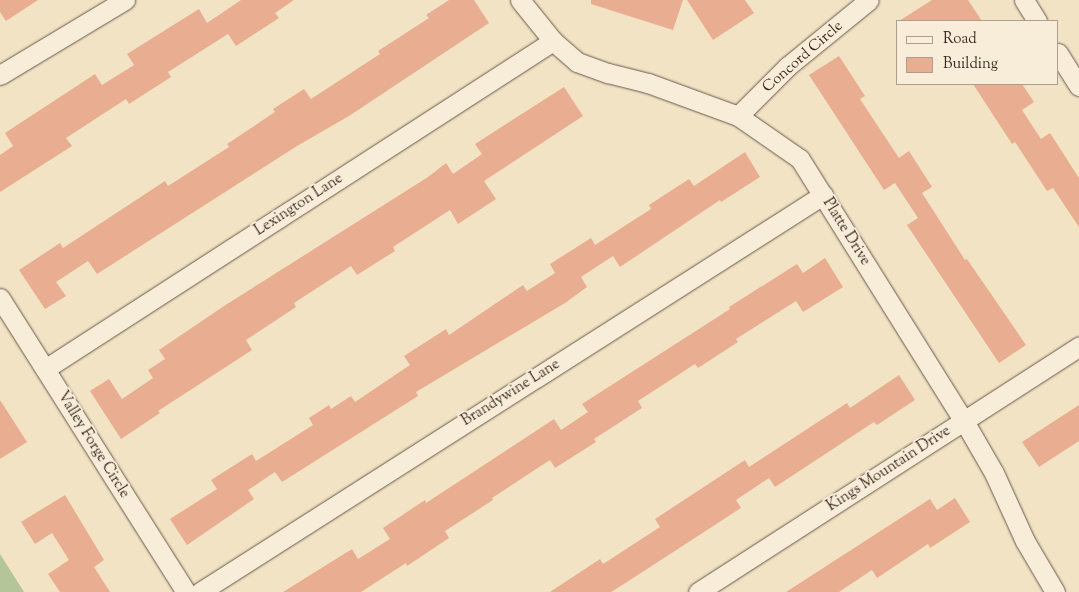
<!DOCTYPE html>
<style>
body{margin:0}
#map{position:relative;width:1079px;height:592px;overflow:hidden;background:#f2e3c5;font-family:"Sorts Mill Goudy",serif}
div>[style]{position:absolute}
[style*='--x']{left:calc(var(--x)*1px);top:calc(var(--y)*1px);width:calc(var(--w)*1px);rotate:calc(var(--a)*1deg)}
.green>*{inset:0;background:#b4c59a}
.building>*{inset:0;background:#e9ae91}
.roads{filter:drop-shadow(0 0 1px #6a5848) drop-shadow(0 0 1px #6a5848)}
.minor>*{height:19px;margin:-9.5px;padding:0 9.5px;transform-origin:9.5px;border-radius:9.5px;background:#f7edd9}
span{translate:-50% -50%;white-space:nowrap;text-align:center;line-height:1.15;-webkit-text-stroke:4px #f7edd9;paint-order:stroke}
.street-label{font-size:15px;color:#3c2a1e}
.legend{position:absolute;left:896px;top:20px;width:162px;height:65px;box-sizing:border-box;background:#f7edd9;border:1px solid #ac9f8e;margin:0;padding:6px 9px;list-style:none;font-size:15px;color:#3c2a1e}
.legend li{display:flex;align-items:center;gap:10px;height:25px}
.legend b{width:25px;border:1px solid #ac9f8e}
</style>
<div id="map">
<div class="green">
<div style="clip-path:polygon(0 554px,24px 592px,0 592px)"></div>
</div>
<div class="building">
<div style="clip-path:polygon(0 0,38px 0,6px 21px,0 12px)"></div>
<div style="clip-path:polygon(241px 0,294px 0,275px 13px,279px 18px,236px 46px,228px 34px,168px 72px,171px 77px,129px 104px,126px 99px,66px 138px,72px 146px,0 192px,0 155px,13px 146px,5px 133px,95px 74px,102px 85px,134px 65px,127px 54px,199px 9px,207px 23px)"></div>
<div style="clip-path:polygon(449px 0,474px 0,489px 23px,349px 116px,297px 146px,97px 274px,88px 261px,56px 282px,66px 296px,45px 309px,19px 270px,60px 243px,63px 248px,165px 181px,168px 186px,229px 147px,227px 144px,275px 112px,273px 109px,304px 89px,311px 99px,380px 54px,378px 51px,429px 18px,426px 15px)"></div>
<div style="clip-path:polygon(591px 0,683px 0,673px 30px,591px 4px)"></div>
<div style="clip-path:polygon(687px 0,745px 0,754px 13px,713px 40px)"></div>
<div style="clip-path:polygon(932px 0,968px 0,982px 21px,899px 21px)"></div>
<div style="clip-path:polygon(839px 56px,865px 96px,860px 99px,899px 158px,909px 151px,932px 187px,922px 193px,965px 260px,967px 259px,1026px 345px,999px 363px,907px 225px,918px 218px,895px 183px,884px 190px,809px 75px)"></div>
<div style="clip-path:polygon(973px 84px,1022px 84px,1034px 102px,1022px 110px,1041px 139px,1050px 133px,1079px 178px,1079px 227px,1053px 188px,1047px 191px,1015px 142px,1012px 144px)"></div>
<div style="clip-path:polygon(564px 87px,583px 116px,484px 181px,496px 199px,458px 224px,450px 210px,393px 247px,395px 251px,357px 275px,351px 266px,294px 303px,296px 307px,246px 340px,252px 350px,158px 411px,160px 413px,121px 439px,90px 391px,109px 379px,122px 399px,153px 378px,148px 370px,165px 359px,159px 350px,224px 306px,428px 177px,446px 163px,453px 174px,482px 154px,475px 144px)"></div>
<div style="clip-path:polygon(745px 152px,760px 177px,721px 202px,720px 200px,620px 267px,613px 256px,581px 277px,587px 287px,565px 303px,416px 392px,418px 396px,282px 482px,275px 472px,248px 490px,254px 499px,187px 545px,170px 519px,217px 489px,211px 480px,252px 454px,256px 461px,313px 425px,309px 418px,329px 405px,331px 409px,351px 396px,355px 402px,410px 365px,404px 356px,446px 329px,449px 335px,523px 285px,527px 291px,555px 273px,550px 264px,591px 238px,595px 245px,651px 209px,649px 205px,689px 179px,694px 186px)"></div>
<div style="clip-path:polygon(825px 258px,843px 287px,803px 312px,796px 301px,736px 339px,738px 342px,698px 368px,695px 364px,638px 401px,642px 408px,594px 439px,596px 442px,555px 468px,550px 460px,492px 498px,493px 500px,445px 531px,449px 538px,407px 566px,406px 563px,361px 592px,283px 592px,352px 549px,358px 559px,390px 539px,383px 528px,425px 500px,426px 503px,554px 419px,561px 430px,588px 412px,582px 404px,730px 309px,729px 307px,797px 264px,803px 273px)"></div>
<div style="clip-path:polygon(899px 375px,915px 400px,877px 425px,874px 422px,775px 487px,769px 478px,736px 500px,741px 508px,627px 582px,611px 592px,550px 592px,600px 559px,603px 564px,660px 527px,655px 519px,745px 460px,749px 467px,847px 403px,850px 408px)"></div>
<div style="clip-path:polygon(0 400px,27px 442px,0 459px)"></div>
<div style="clip-path:polygon(1079px 405px,1079px 441px,1039px 467px,1022px 442px)"></div>
<div style="clip-path:polygon(65px 495px,104px 560px,94px 567px,110px 592px,60px 592px,48px 574px,69px 560px,52px 533px,35px 544px,21px 522px)"></div>
<div style="clip-path:polygon(955px 498px,970px 522px,930px 548px,928px 544px,877px 578px,872px 570px,839px 592px,786px 592px,930px 499px,937px 510px)"></div>
</div>
<div class="roads">
<div class="minor">
<div style="--x:520;--y:0;--w:53;--a:51.2"></div>
<div style="--x:553;--y:41;--w:32;--a:41"></div>
<div style="--x:577;--y:62;--w:33;--a:20"></div>
<div style="--x:608;--y:73;--w:41;--a:14"></div>
<div style="--x:648;--y:83;--w:96;--a:20.1"></div>
<div style="--x:738;--y:116;--w:75;--a:34.7"></div>
<div style="--x:800;--y:159;--w:309;--a:58"></div>
<div style="--x:964;--y:421;--w:60;--a:60"></div>
<div style="--x:994;--y:473;--w:75;--a:65.5"></div>
<div style="--x:1025;--y:541;--w:59;--a:59.5"></div>
<div style="--x:1024;--y:0;--w:25;--a:58"></div>
<div style="--x:1058;--y:53;--w:39;--a:58"></div>
<div style="--x:0;--y:75;--w:146;--a:-31"></div>
<div style="--x:738;--y:116;--w:71;--a:-45"></div>
<div style="--x:788;--y:66;--w:104;--a:-39.2"></div>
<div style="--x:0;--y:298;--w:348;--a:57.7"></div>
<div style="--x:45;--y:369;--w:605;--a:-32.85"></div>
<div style="--x:200;--y:592;--w:739;--a:-32.51"></div>
<div style="--x:698;--y:592;--w:454;--a:-32.8"></div>
</div>
</div>
<div class="street-label">
<span style="left:803px;top:57px;rotate:-41deg">Concord Circle</span>
<span style="left:299px;top:205px;rotate:-33deg">Lexington Lane</span>
<span style="left:846px;top:232px;rotate:58deg">Platte Drive</span>
<span style="left:511px;top:393px;rotate:-32deg">Brandywine Lane</span>
<span style="left:93px;top:445px;rotate:58deg">Valley Forge Circle</span>
<span style="left:889px;top:469px;rotate:-33deg">Kings Mountain Drive</span>
</div>
<ul class="legend">
<li><b style="height:6px;background:#f7edd9"></b>Road</li>
<li><b style="height:14px;background:#e9ae91"></b>Building</li>
</ul>
</div>
